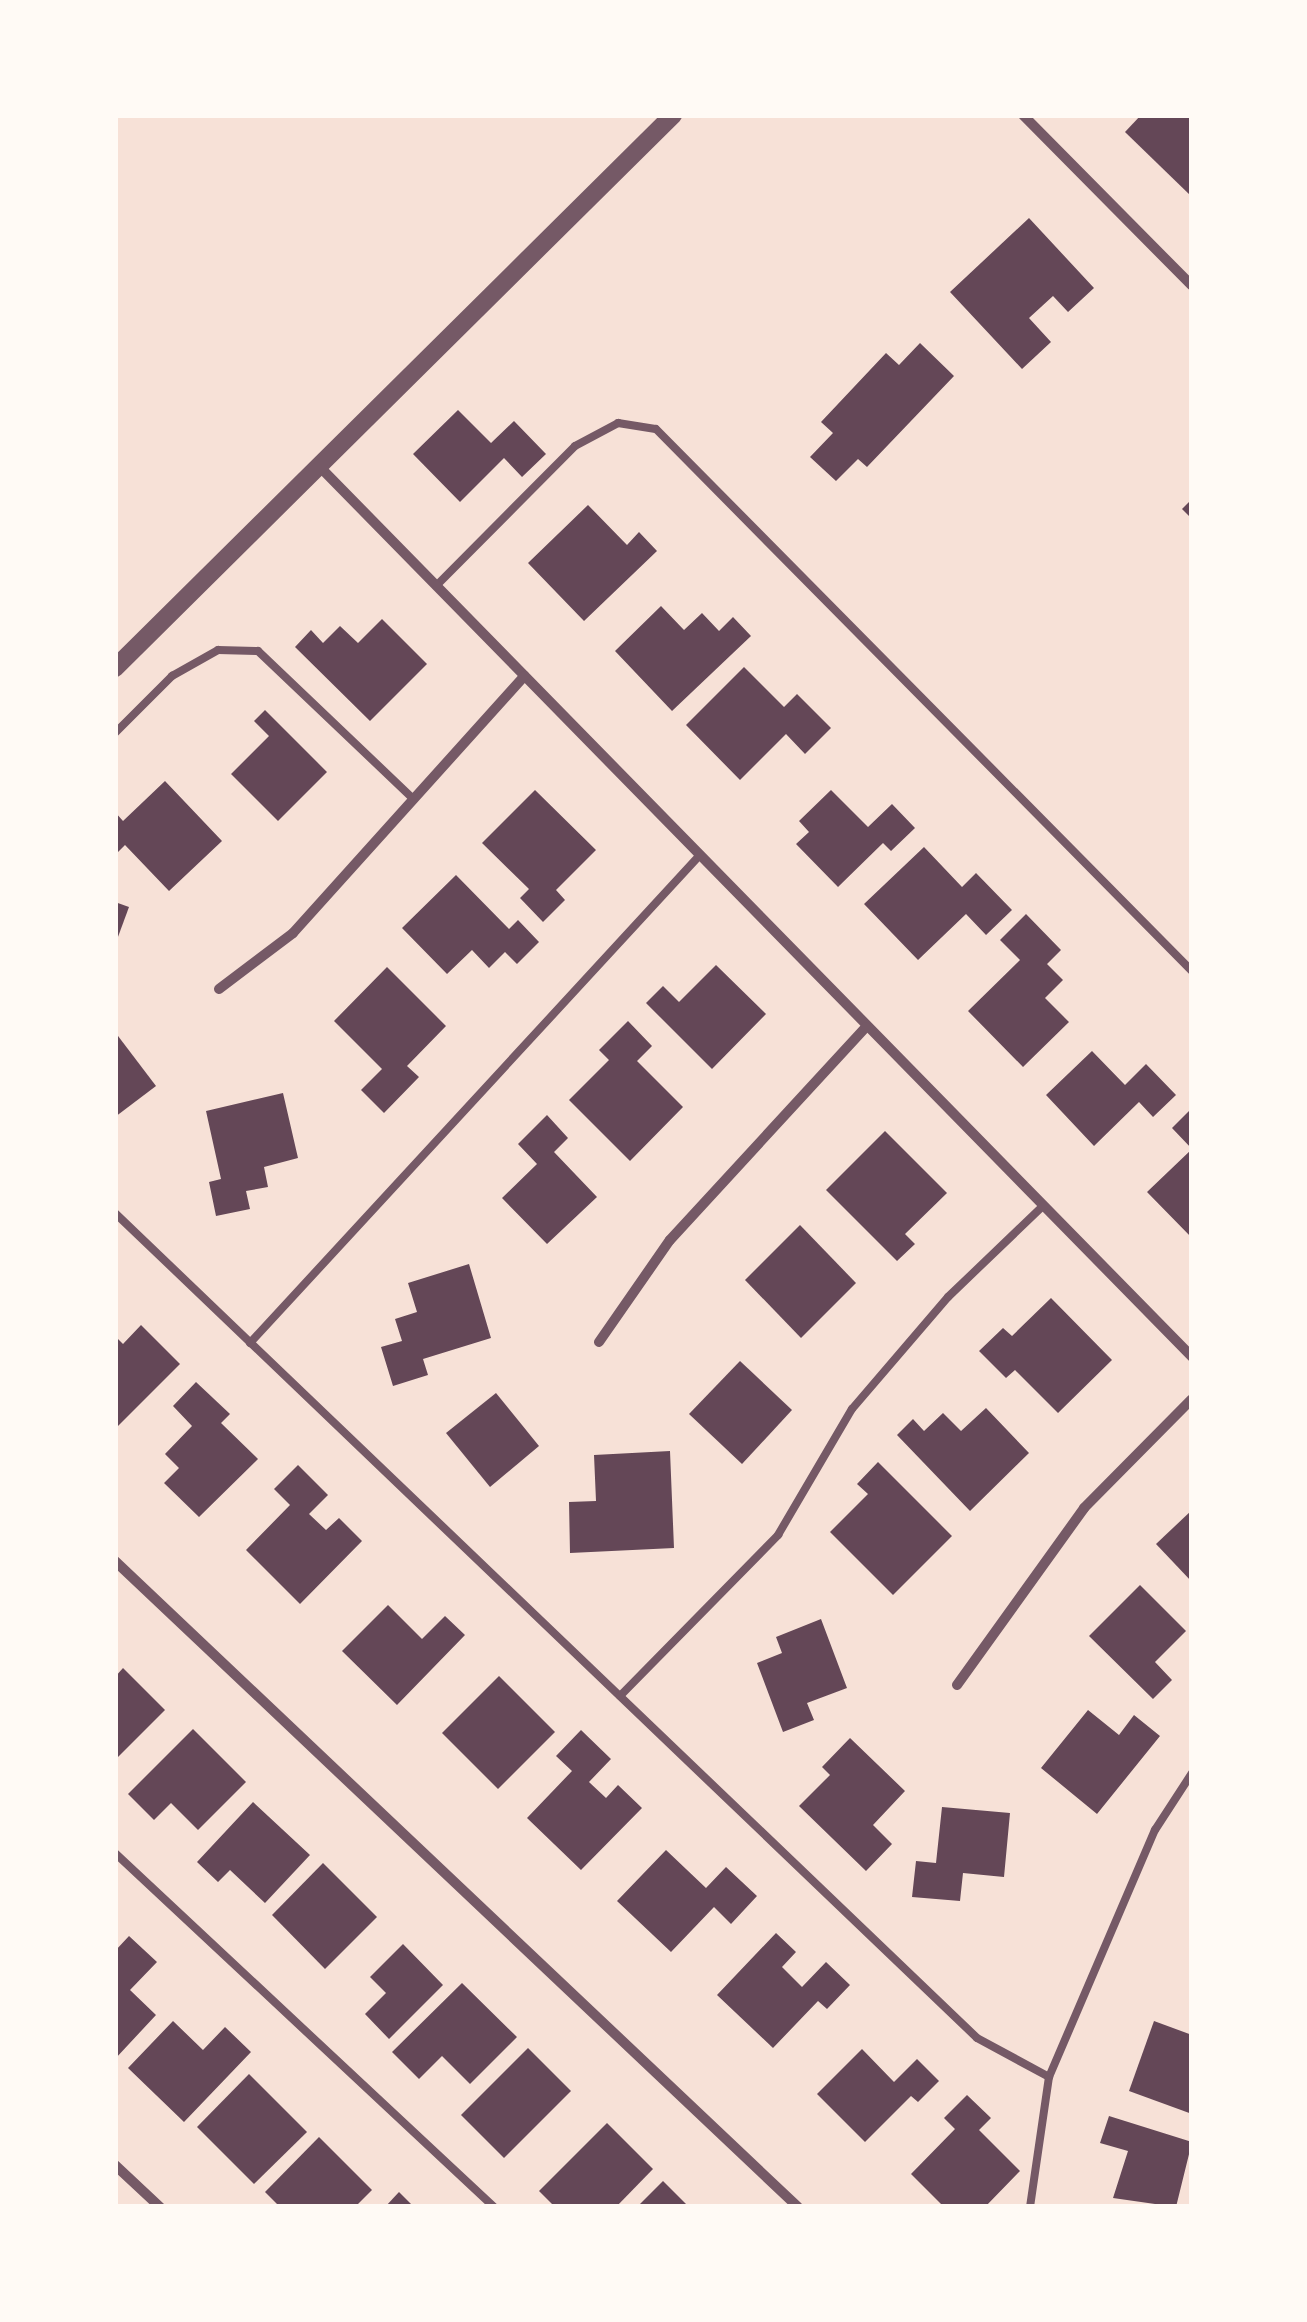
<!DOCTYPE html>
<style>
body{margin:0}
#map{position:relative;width:1307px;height:2322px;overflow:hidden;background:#f7e1d7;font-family:"Varela Round",sans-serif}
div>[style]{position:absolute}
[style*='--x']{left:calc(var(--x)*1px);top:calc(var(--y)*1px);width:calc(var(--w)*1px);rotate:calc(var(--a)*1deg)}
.building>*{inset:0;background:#644757}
.service>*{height:8px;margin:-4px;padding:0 4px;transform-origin:4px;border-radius:4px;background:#755966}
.minor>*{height:10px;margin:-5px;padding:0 5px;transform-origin:5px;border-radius:5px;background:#755966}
.tertiary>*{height:18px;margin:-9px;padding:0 9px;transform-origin:9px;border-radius:9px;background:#755966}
span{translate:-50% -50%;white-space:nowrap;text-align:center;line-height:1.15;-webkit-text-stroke:9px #fffaf5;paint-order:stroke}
.frame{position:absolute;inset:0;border:118px solid #fffaf5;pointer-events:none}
</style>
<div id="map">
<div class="building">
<div style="clip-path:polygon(1141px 115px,1192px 115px,1192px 197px,1125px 132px)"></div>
<div style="clip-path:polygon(1029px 218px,1094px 288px,1068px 312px,1053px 296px,1029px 318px,1051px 342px,1022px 369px,950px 292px)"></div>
<div style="clip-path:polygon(920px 343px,954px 376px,867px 467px,858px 459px,836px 481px,810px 457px,833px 433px,821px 422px,886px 353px,899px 365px)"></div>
<div style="clip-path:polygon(458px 410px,491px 443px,514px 421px,546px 454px,522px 477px,504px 458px,460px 502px,413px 454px)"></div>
<div style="clip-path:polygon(1192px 499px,1192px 519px,1182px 509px)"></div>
<div style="clip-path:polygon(588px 505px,627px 545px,639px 532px,657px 551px,584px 621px,528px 563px)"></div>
<div style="clip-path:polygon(661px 606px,684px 630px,702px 613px,719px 631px,733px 617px,751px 636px,672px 711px,615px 651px)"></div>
<div style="clip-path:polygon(382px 619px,427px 664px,370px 721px,295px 647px,311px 630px,323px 643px,340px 626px,358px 643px)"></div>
<div style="clip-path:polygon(744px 667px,784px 707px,797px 694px,831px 728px,805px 754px,786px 734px,740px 780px,686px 725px)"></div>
<div style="clip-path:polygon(265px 710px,327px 772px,278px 821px,231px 774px,269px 736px,254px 721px)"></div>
<div style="clip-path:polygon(165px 781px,222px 841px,169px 891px,125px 845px,115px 855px,115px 812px,123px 821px)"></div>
<div style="clip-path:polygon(535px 790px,596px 850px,556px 890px,565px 900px,543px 922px,520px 898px,529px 889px,482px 843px)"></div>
<div style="clip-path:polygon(831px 790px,868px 827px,892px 804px,915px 828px,891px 851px,883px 843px,838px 887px,796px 844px,809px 832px,799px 821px)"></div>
<div style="clip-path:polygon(924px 847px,962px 887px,976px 873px,1012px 910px,986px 935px,966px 914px,918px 960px,864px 904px)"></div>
<div style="clip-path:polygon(456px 875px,509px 929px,518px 920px,539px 942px,517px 964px,505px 952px,489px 968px,472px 950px,447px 974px,402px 928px)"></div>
<div style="clip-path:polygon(115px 902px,129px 907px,115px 945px)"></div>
<div style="clip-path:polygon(1026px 914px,1061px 950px,1047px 964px,1063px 980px,1045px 998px,1069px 1022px,1023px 1067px,968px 1011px,1020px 960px,1000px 940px)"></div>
<div style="clip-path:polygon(716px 965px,766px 1014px,712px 1069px,646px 1003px,663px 986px,679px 1002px)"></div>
<div style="clip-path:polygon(387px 967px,446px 1026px,407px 1066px,419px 1077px,384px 1113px,361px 1090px,382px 1069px,334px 1021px)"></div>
<div style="clip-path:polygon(628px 1021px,652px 1046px,637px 1061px,683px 1107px,630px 1161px,569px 1100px,609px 1060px,599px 1050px)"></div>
<div style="clip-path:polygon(115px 1032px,156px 1086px,115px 1117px)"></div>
<div style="clip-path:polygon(1092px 1051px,1125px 1085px,1146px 1064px,1176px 1095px,1153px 1117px,1139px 1102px,1094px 1146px,1046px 1095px)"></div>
<div style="clip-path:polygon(283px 1093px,298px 1158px,264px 1167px,268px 1187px,246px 1191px,250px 1209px,216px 1216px,209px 1182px,221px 1179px,206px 1111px)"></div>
<div style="clip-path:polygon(1192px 1108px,1192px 1238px,1147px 1192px,1192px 1149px,1172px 1128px)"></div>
<div style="clip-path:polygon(547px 1115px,568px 1138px,554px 1152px,597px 1197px,547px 1244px,502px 1198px,537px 1164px,518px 1144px)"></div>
<div style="clip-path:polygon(885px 1131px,947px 1193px,905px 1234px,915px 1244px,897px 1261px,826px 1190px)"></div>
<div style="clip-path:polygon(800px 1225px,856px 1283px,801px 1338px,745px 1280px)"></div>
<div style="clip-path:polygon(469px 1264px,491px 1338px,423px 1359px,428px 1375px,393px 1386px,381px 1347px,402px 1341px,395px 1319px,417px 1312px,408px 1283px)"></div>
<div style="clip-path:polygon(1051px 1298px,1112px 1360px,1058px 1413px,1015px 1370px,1006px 1378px,979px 1351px,1003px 1328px,1012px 1336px)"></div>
<div style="clip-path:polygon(141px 1325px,180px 1364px,115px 1429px,115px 1336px,123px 1344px)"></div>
<div style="clip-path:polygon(740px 1361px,792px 1410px,742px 1464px,689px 1414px)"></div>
<div style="clip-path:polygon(196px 1382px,230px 1414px,221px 1423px,258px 1459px,199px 1517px,164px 1483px,179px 1468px,165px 1454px,192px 1426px,173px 1406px)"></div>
<div style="clip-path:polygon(496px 1393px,539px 1446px,490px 1487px,446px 1433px)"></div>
<div style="clip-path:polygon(986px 1408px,1029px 1453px,970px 1511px,897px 1435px,913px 1419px,924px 1431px,943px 1413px,961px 1431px)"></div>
<div style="clip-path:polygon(670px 1451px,674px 1548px,570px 1553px,569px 1502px,596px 1501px,594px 1455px)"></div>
<div style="clip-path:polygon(878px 1462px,952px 1536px,893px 1595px,830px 1532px,868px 1494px,857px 1484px)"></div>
<div style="clip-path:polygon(298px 1465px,328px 1495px,309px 1514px,326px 1530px,339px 1518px,362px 1541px,300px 1604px,246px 1550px,290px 1505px,274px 1489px)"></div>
<div style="clip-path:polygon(1192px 1510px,1192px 1582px,1156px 1544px)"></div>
<div style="clip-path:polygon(1140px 1585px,1186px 1631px,1155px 1662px,1172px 1680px,1153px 1699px,1089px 1636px)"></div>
<div style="clip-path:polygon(388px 1605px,422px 1639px,445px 1616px,465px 1635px,397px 1705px,342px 1651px)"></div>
<div style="clip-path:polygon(821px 1619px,847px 1688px,807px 1703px,814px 1720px,783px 1732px,757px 1663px,782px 1653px,776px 1637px)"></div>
<div style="clip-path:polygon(123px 1668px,165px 1710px,115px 1760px,115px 1677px)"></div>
<div style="clip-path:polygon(499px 1676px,555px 1732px,498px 1789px,442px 1733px)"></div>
<div style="clip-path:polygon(1088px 1710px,1119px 1735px,1134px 1715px,1160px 1736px,1097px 1814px,1041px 1768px)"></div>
<div style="clip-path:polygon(193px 1729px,246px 1782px,198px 1830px,171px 1803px,154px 1820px,128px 1794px)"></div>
<div style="clip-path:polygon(581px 1730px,611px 1759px,589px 1782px,606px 1798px,618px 1785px,642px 1808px,581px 1870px,527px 1818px,572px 1771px,556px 1756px)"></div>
<div style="clip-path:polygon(850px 1738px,905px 1791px,873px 1825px,892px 1844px,866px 1871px,799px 1806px,830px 1775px,822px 1767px)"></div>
<div style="clip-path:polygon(253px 1802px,310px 1855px,265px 1903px,230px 1870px,218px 1882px,197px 1862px)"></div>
<div style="clip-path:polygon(942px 1807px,1010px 1813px,1004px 1877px,963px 1873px,960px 1901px,912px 1897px,916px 1861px,936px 1863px)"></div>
<div style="clip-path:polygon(666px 1850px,706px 1888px,726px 1867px,757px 1896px,731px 1924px,714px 1907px,671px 1952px,617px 1901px)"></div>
<div style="clip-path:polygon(323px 1863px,377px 1917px,325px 1969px,272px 1915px)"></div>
<div style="clip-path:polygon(776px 1933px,796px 1952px,782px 1967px,802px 1987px,826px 1962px,850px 1985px,827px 2009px,818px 2001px,773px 2048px,717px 1995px)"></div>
<div style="clip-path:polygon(129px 1936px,157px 1962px,130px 1990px,156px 2015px,115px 2059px,115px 1951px)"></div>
<div style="clip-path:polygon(403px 1944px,443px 1985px,389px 2039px,365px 2014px,386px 1993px,370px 1977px)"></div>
<div style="clip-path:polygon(462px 1983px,517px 2037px,470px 2084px,442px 2056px,419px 2079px,392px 2052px)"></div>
<div style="clip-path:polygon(173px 2021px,203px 2050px,225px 2027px,251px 2052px,184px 2122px,128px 2068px)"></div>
<div style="clip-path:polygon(1154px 2021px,1192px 2035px,1192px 2114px,1129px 2091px)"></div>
<div style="clip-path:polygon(528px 2048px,571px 2091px,504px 2158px,461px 2115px)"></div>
<div style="clip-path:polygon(862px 2049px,894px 2082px,917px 2059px,939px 2081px,918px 2102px,911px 2096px,865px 2142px,817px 2094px)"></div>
<div style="clip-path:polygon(249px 2074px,307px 2132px,254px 2184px,197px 2127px)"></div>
<div style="clip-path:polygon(967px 2095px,991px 2118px,979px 2130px,1020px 2171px,985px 2207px,944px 2207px,911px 2174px,955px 2129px,944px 2118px)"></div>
<div style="clip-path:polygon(1109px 2116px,1192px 2142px,1176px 2207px,1113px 2198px,1128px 2151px,1100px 2143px)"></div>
<div style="clip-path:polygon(607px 2123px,653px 2169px,616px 2207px,555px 2207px,539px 2191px)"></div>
<div style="clip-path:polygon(319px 2137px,372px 2190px,355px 2207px,280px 2207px,265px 2192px)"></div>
<div style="clip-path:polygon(663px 2181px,689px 2207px,637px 2207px)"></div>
<div style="clip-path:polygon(399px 2192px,414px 2207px,385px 2207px)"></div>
</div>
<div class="service">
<div style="--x:436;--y:586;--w:197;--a:-45.2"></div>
<div style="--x:575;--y:446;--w:49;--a:-28.1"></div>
<div style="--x:618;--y:423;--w:38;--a:9"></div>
<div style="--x:656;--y:429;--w:762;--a:45.32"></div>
<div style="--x:115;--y:733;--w:81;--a:-45"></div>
<div style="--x:172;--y:676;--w:53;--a:-29.5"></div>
<div style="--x:218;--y:650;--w:40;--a:1.4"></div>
<div style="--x:258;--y:651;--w:210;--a:43.6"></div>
<div style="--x:115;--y:1213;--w:1193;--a:43.74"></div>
<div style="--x:977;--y:2038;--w:82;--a:28.4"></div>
<div style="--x:250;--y:1343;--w:662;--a:-47.32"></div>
<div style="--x:620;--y:1696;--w:226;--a:-45.5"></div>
<div style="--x:778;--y:1535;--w:146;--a:-59.6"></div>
<div style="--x:852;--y:1409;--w:148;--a:-49.4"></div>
<div style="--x:948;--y:1297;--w:132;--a:-43.8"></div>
<div style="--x:115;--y:1853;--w:519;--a:43.05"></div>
<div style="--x:1030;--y:2207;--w:131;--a:-81.7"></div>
<div style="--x:1049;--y:2077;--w:269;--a:-66.8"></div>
<div style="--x:1155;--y:1830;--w:68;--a:-57"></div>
</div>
<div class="minor">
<div style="--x:1023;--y:115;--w:240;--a:45.3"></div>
<div style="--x:318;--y:465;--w:1249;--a:45.58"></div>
<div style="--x:219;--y:989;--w:93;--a:-37.1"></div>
<div style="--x:293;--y:933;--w:346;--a:-48"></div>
<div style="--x:599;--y:1342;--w:124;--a:-55.2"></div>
<div style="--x:670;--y:1240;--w:289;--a:-47.4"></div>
<div style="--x:115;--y:1561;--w:940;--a:43.41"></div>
<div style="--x:957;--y:1685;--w:218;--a:-54.3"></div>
<div style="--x:1084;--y:1508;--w:153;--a:-45.3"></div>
<div style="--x:115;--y:2165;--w:62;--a:43"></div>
</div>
<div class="tertiary">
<div style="--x:115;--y:668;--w:786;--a:-44.74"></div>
</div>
<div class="frame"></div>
</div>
